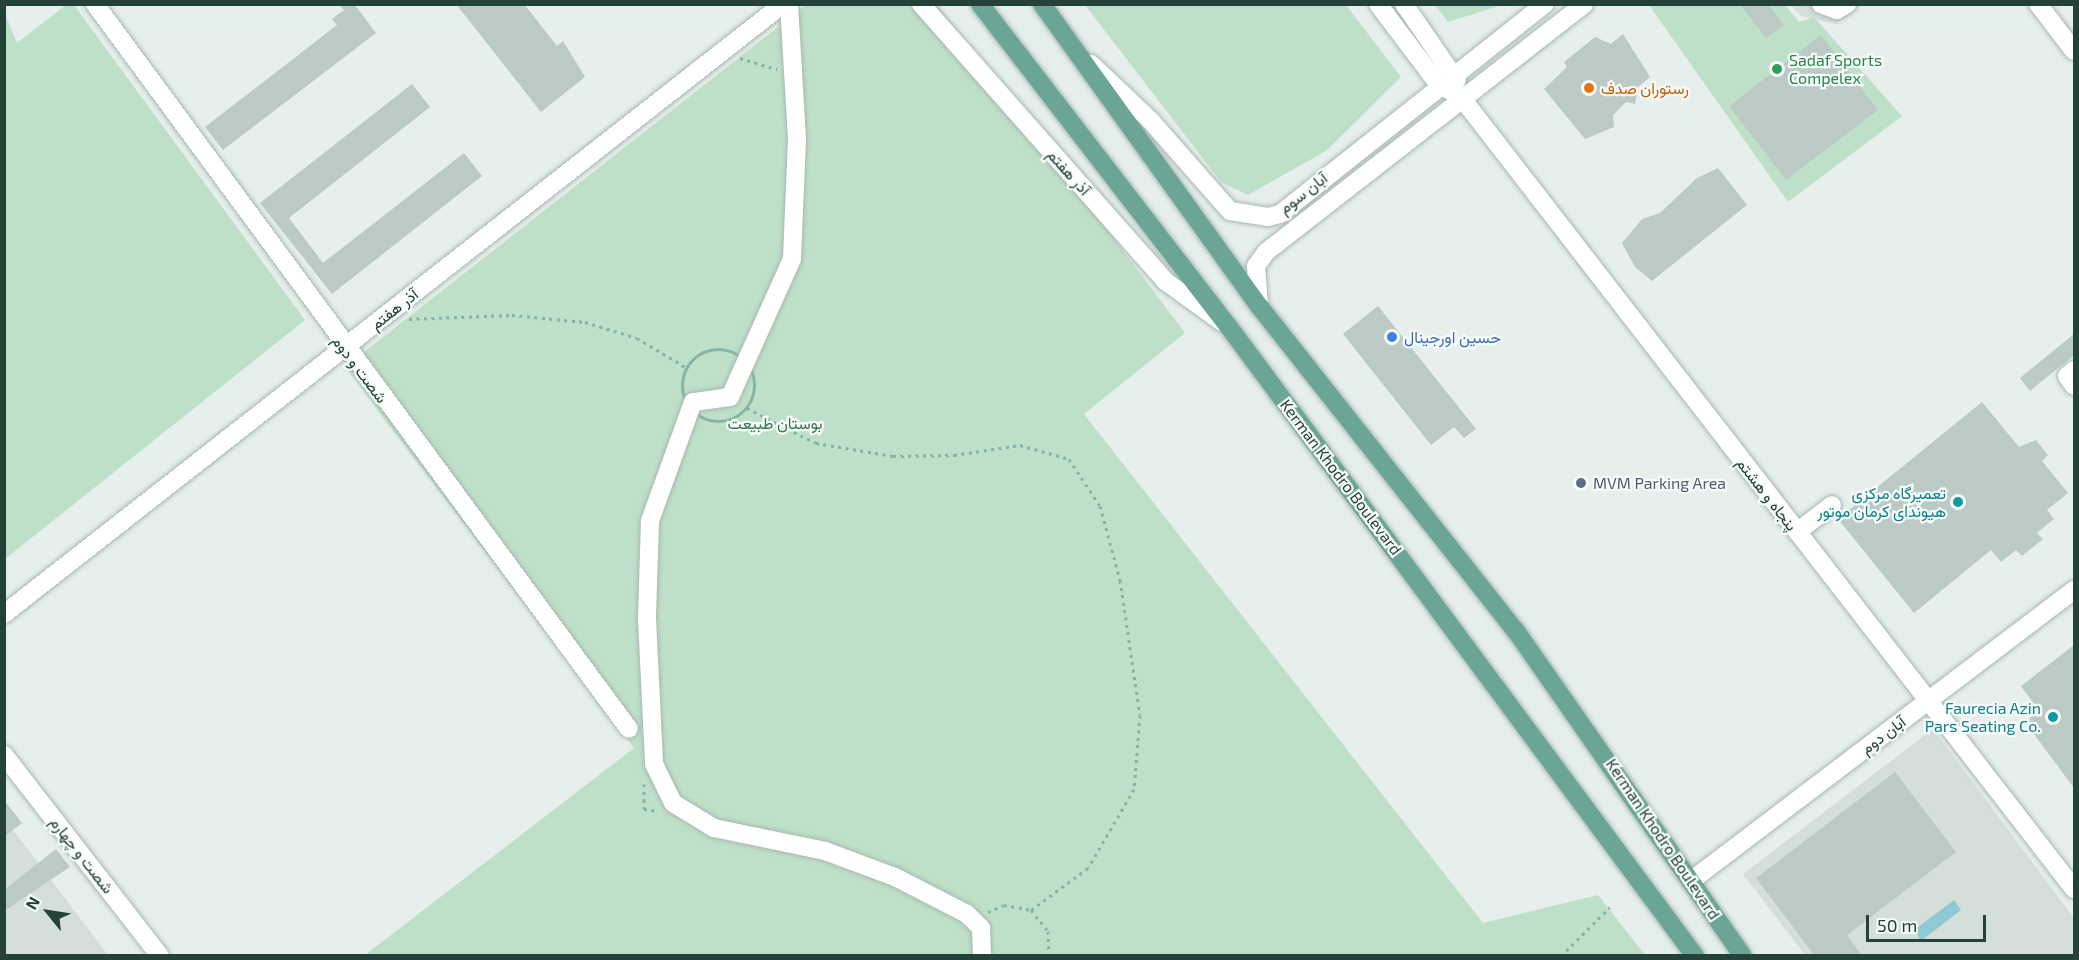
<!DOCTYPE html>
<meta charset="utf-8">
<style>
body{margin:0}
#map{position:relative;width:2079px;height:960px;overflow:hidden;background:#e6efeb;font-family:"Exo 2",Vazirmatn,sans-serif}
div>[style]{position:absolute}
[style*='--x']{left:calc(var(--x)*1px);top:calc(var(--y)*1px);width:calc(var(--w)*1px);rotate:calc(var(--a)*1deg)}
.built>*{inset:0;background:#d4dfda}
.green>*{inset:0;background:#bfe0c8}
.water>*{inset:0;background:#8ec9d4}
.building>*{inset:0;background:#bbcac4}
.path>*{height:3px;margin-top:-1.5px;transform-origin:0;background:repeating-linear-gradient(90deg,#86b3a5 0 3px,transparent 0 7.5px)}
.path>.ring{margin:-1.5px;padding:0;box-sizing:content-box;background:none;border:3px solid #86b3a5;border-radius:50%}
.roads{filter:drop-shadow(0 0 2px #a8b8b2) drop-shadow(0 0 2px #a8b8b2)}
.minor>*{height:18px;margin:-9px;padding:0 9px;transform-origin:9px;border-radius:9px;background:#fff}
.major>*{height:18px;margin:-9px;padding:0 9px;transform-origin:9px;border-radius:9px;background:#6aa596}
.dots>*{width:16px;height:16px;translate:-50% -50%;box-sizing:border-box;border:3px solid #f7fbf9;border-radius:50%}
span{translate:-50% -50%;white-space:nowrap;text-align:center;line-height:1.15;-webkit-text-stroke:4.5px #f7fbf9;paint-order:stroke}
.leisure-label{font-size:16px;color:#27864d}
.left{translate:0 -50%;text-align:left}
.food-label{font-size:16px;color:#c56008}
.street-label{font-size:16px;color:#24423a}
.shop-label{font-size:16px;color:#366cbe}
.park-label{font-size:16px;color:#2d7a4b}
.service-label{font-size:16px;color:#4e5e75}
.culture-label{font-size:16px;color:#0d838f}
.right{translate:-100% -50%;text-align:right}
.frame{position:absolute;inset:0;border:6px solid #24423a;pointer-events:none}
.north{position:absolute;left:18px;top:882px;width:60px;height:60px;-webkit-text-stroke:4px #f7fbf9;paint-order:stroke;rotate:300deg;font-size:16px;font-weight:700;line-height:24px;text-align:center;color:#24423a}
.north::after{content:'';display:block;margin:auto;width:21px;height:27px;background:#24423a;clip-path:polygon(50% 0,100% 100%,50% 72%,0 100%)}
.scale{position:absolute;left:1866px;top:915px;width:120px;height:27px;box-sizing:border-box;border:3px solid #24423a;border-top:0;padding-left:8px;font-size:18px;line-height:21px;white-space:nowrap;color:#24423a;-webkit-text-stroke:4px #f7fbf9;paint-order:stroke}
</style>
<div id="map">
<div class="built">
<div style="clip-path:polygon(1791px 5px,1861px 5px,1837px 24px,1801px 16px)"></div>
<div style="clip-path:polygon(1933px 729px,2074px 918px,2074px 955px,1805px 955px,1743px 874px)"></div>
<div style="clip-path:polygon(5px 819px,108px 955px,5px 955px)"></div>
</div>
<div class="green">
<div style="clip-path:polygon(67px 4px,74px 5px,305px 320px,5px 559px,5px 14px,17px 43px)"></div>
<div style="clip-path:polygon(806px 5px,938px 5px,1185px 333px,1084px 414px,1483px 923px,1598px 895px,1645px 955px,365px 955px,634px 748px,345px 367px)"></div>
<div style="clip-path:polygon(1085px 5px,1346px 5px,1401px 77px,1326px 151px,1248px 195px,1221px 182px)"></div>
<div style="clip-path:polygon(1435px 5px,1502px 5px,1448px 22px)"></div>
<div style="clip-path:polygon(1649px 5px,1785px 5px,1799px 22px,1814px 17px,1902px 116px,1788px 202px)"></div>
</div>
<div class="water">
<div style="clip-path:polygon(1954px 900px,1961px 910px,1921px 941px,1914px 930px)"></div>
</div>
<div class="building">
<div style="clip-path:polygon(339px 4px,354px 4px,376px 33px,223px 150px,205px 127px,337px 25px,332px 19px,344px 10px)"></div>
<div style="clip-path:polygon(456px 4px,524px 4px,557px 46px,563px 41px,585px 77px,541px 112px)"></div>
<div style="clip-path:polygon(1740px 4px,1768px 4px,1784px 25px,1766px 38px)"></div>
<div style="clip-path:polygon(1623px 34px,1650px 77px,1638px 87px,1635px 104px,1626px 102px,1613px 115px,1614px 127px,1585px 139px,1544px 89px,1567px 67px,1564px 62px,1595px 37px,1611px 44px)"></div>
<div style="clip-path:polygon(1821px 35px,1878px 110px,1786px 180px,1729px 106px)"></div>
<div style="clip-path:polygon(412px 84px,430px 107px,289px 218px,323px 263px,464px 153px,482px 176px,332px 294px,260px 203px)"></div>
<div style="clip-path:polygon(1718px 168px,1747px 205px,1652px 281px,1635px 267px,1622px 243px,1642px 219px,1660px 213px,1697px 178px)"></div>
<div style="clip-path:polygon(1378px 306px,1476px 429px,1464px 438px,1454px 427px,1431px 445px,1343px 334px)"></div>
<div style="clip-path:polygon(2074px 334px,2074px 355px,2030px 391px,2020px 378px)"></div>
<div style="clip-path:polygon(1982px 402px,2019px 447px,2036px 440px,2048px 455px,2042px 461px,2068px 493px,2047px 510px,2054px 519px,2037px 533px,2043px 539px,2022px 556px,2016px 550px,2001px 562px,1991px 550px,1914px 613px,1838px 519px)"></div>
<div style="clip-path:polygon(2074px 645px,2074px 788px,2025px 722px,2039px 711px,2021px 686px)"></div>
<div style="clip-path:polygon(1895px 772px,1956px 852px,1847px 935px,1862px 956px,1815px 956px,1756px 878px)"></div>
<div style="clip-path:polygon(4px 800px,22px 823px,4px 837px)"></div>
<div style="clip-path:polygon(56px 849px,70px 867px,4px 911px,4px 890px)"></div>
</div>
<div class="path">
<div style="--x:740;--y:58;--w:39;--a:17"></div>
<div style="--x:409;--y:319;--w:103;--a:-2.2"></div>
<div style="--x:512;--y:315;--w:73;--a:5.5"></div>
<div style="--x:585;--y:322;--w:54;--a:17.1"></div>
<div style="--x:637;--y:338;--w:58;--a:31"></div>
<div class="ring" style="left:682px;top:349px;width:69px;height:69px"></div>
<div style="--x:747;--y:408;--w:77;--a:26.9"></div>
<div style="--x:816;--y:443;--w:78;--a:9.6"></div>
<div style="--x:893;--y:456;--w:61;--a:-0.9"></div>
<div style="--x:954;--y:455;--w:67;--a:-8.6"></div>
<div style="--x:1020;--y:445;--w:51;--a:15.9"></div>
<div style="--x:1069;--y:459;--w:56;--a:56.6"></div>
<div style="--x:1100;--y:506;--w:77;--a:74.9"></div>
<div style="--x:1120;--y:580;--w:136;--a:81.6"></div>
<div style="--x:1140;--y:715;--w:74;--a:94.6"></div>
<div style="--x:1134;--y:789;--w:91;--a:120.2"></div>
<div style="--x:1088;--y:868;--w:71;--a:143.6"></div>
<div style="--x:644;--y:784;--w:25;--a:90"></div>
<div style="--x:644;--y:809;--w:14;--a:8"></div>
<div style="--x:988;--y:912;--w:17;--a:-24"></div>
<div style="--x:1004;--y:905;--w:27;--a:10"></div>
<div style="--x:1031;--y:910;--w:27;--a:51"></div>
<div style="--x:1048;--y:931;--w:25;--a:88"></div>
<div style="--x:1561;--y:956;--w:69;--a:-45"></div>
</div>
<div class="roads">
<div class="minor">
<div style="--x:95;--y:4;--w:900;--a:53.63"></div>
<div style="--x:789;--y:4;--w:135;--a:86.6"></div>
<div style="--x:797;--y:139;--w:120;--a:92.4"></div>
<div style="--x:792;--y:259;--w:151;--a:114.2"></div>
<div style="--x:730;--y:397;--w:37;--a:172"></div>
<div style="--x:693;--y:402;--w:127;--a:109.9"></div>
<div style="--x:650;--y:521;--w:98;--a:91.8"></div>
<div style="--x:647;--y:619;--w:145;--a:87.2"></div>
<div style="--x:654;--y:764;--w:43;--a:64"></div>
<div style="--x:673;--y:803;--w:48;--a:31.4"></div>
<div style="--x:714;--y:828;--w:113;--a:11.7"></div>
<div style="--x:825;--y:851;--w:75;--a:20.4"></div>
<div style="--x:895;--y:877;--w:81;--a:27.2"></div>
<div style="--x:967;--y:914;--w:20;--a:45"></div>
<div style="--x:981;--y:928;--w:28;--a:88"></div>
<div style="--x:921;--y:4;--w:369;--a:48.6"></div>
<div style="--x:1165;--y:281;--w:70;--a:35.7"></div>
<div style="--x:1378;--y:4;--w:100;--a:53.1"></div>
<div style="--x:1438;--y:84;--w:26;--a:29"></div>
<div style="--x:1461;--y:97;--w:1002;--a:52.26"></div>
<div style="--x:1404;--y:4;--w:93;--a:55.5"></div>
<div style="--x:1821;--y:4;--w:17;--a:21"></div>
<div style="--x:1837;--y:10;--w:12;--a:-31"></div>
<div style="--x:2038;--y:4;--w:59;--a:52.5"></div>
<div style="--x:1091;--y:64;--w:81;--a:43.5"></div>
<div style="--x:1150;--y:120;--w:121;--a:48.7"></div>
<div style="--x:1230;--y:211;--w:38;--a:9"></div>
<div style="--x:1268;--y:217;--w:12;--a:-14"></div>
<div style="--x:1280;--y:214;--w:338;--a:-38.4"></div>
<div style="--x:1259;--y:306;--w:40;--a:-94.3"></div>
<div style="--x:1256;--y:266;--w:17;--a:-54"></div>
<div style="--x:1266;--y:252;--w:403;--a:-37.9"></div>
<div style="--x:2074;--y:370;--w:9;--a:139"></div>
<div style="--x:2067;--y:376;--w:12;--a:55"></div>
<div style="--x:1797;--y:532;--w:44;--a:-37.6"></div>
<div style="--x:4;--y:614;--w:989;--a:-38.06"></div>
<div style="--x:4;--y:755;--w:254;--a:52.2"></div>
<div style="--x:1692;--y:880;--w:480;--a:-37.2"></div>
</div>
<div class="major">
<div style="--x:980;--y:4;--w:408;--a:52.4"></div>
<div style="--x:1229;--y:327;--w:783;--a:53.47"></div>
<div style="--x:1042;--y:4;--w:372;--a:54.3"></div>
<div style="--x:1259;--y:306;--w:414;--a:51.7"></div>
<div style="--x:1516;--y:631;--w:396;--a:55.1"></div>
</div>
</div>
<div class="dots">
<div style="left:1777px;top:69px;background:#2e9e5b"></div>
<div style="left:1589px;top:88px;background:#e8710a"></div>
<div style="left:1392px;top:337px;background:#3f7fe0"></div>
<div style="left:1581px;top:483px;background:#5c6f8a"></div>
<div style="left:1958px;top:502px;background:#0f9aa8"></div>
<div style="left:2053px;top:717px;background:#0f9aa8"></div>
</div>
<div class="leisure-label">
<span class="left" style="left:1789px;top:69px">Sadaf Sports<br>Compelex</span>
</div>
<div class="food-label">
<span class="left" style="left:1601px;top:88px">رستوران صدف</span>
</div>
<div class="street-label">
<span style="left:1069px;top:172px;rotate:48deg">آذر هفتم</span>
<span style="left:1303px;top:193px;rotate:-38deg">آبان سوم</span>
<span style="left:394px;top:309px;rotate:-38deg">آذر هفتم</span>
<span style="left:360px;top:369px;rotate:53deg">شصت و دوم</span>
<span style="left:1341px;top:477px;rotate:53deg">Kerman Khodro Boulevard</span>
<span style="left:1767px;top:494px;rotate:52deg">پنجاه و هشتم</span>
<span style="left:1883px;top:735px;rotate:-37deg">آبان دوم</span>
<span style="left:1663px;top:839px;rotate:56deg">Kerman Khodro Boulevard</span>
<span style="left:82px;top:855px;rotate:52deg">شصت و چهارم</span>
</div>
<div class="shop-label">
<span class="left" style="left:1404px;top:337px">حسین اورجینال</span>
</div>
<div class="park-label">
<span style="left:775px;top:423px">بوستان طبیعت</span>
</div>
<div class="service-label">
<span class="left" style="left:1593px;top:483px">MVM Parking Area</span>
</div>
<div class="culture-label">
<span class="right" style="left:1946px;top:502px">تعمیرگاه مرکزی<br>هیوندای کرمان موتور</span>
<span class="right" style="left:2041px;top:717px">Faurecia Azin<br>Pars Seating Co.</span>
</div>
<div class="frame"></div>
<div class="north">N</div>
<div class="scale">50 m</div>
</div>
